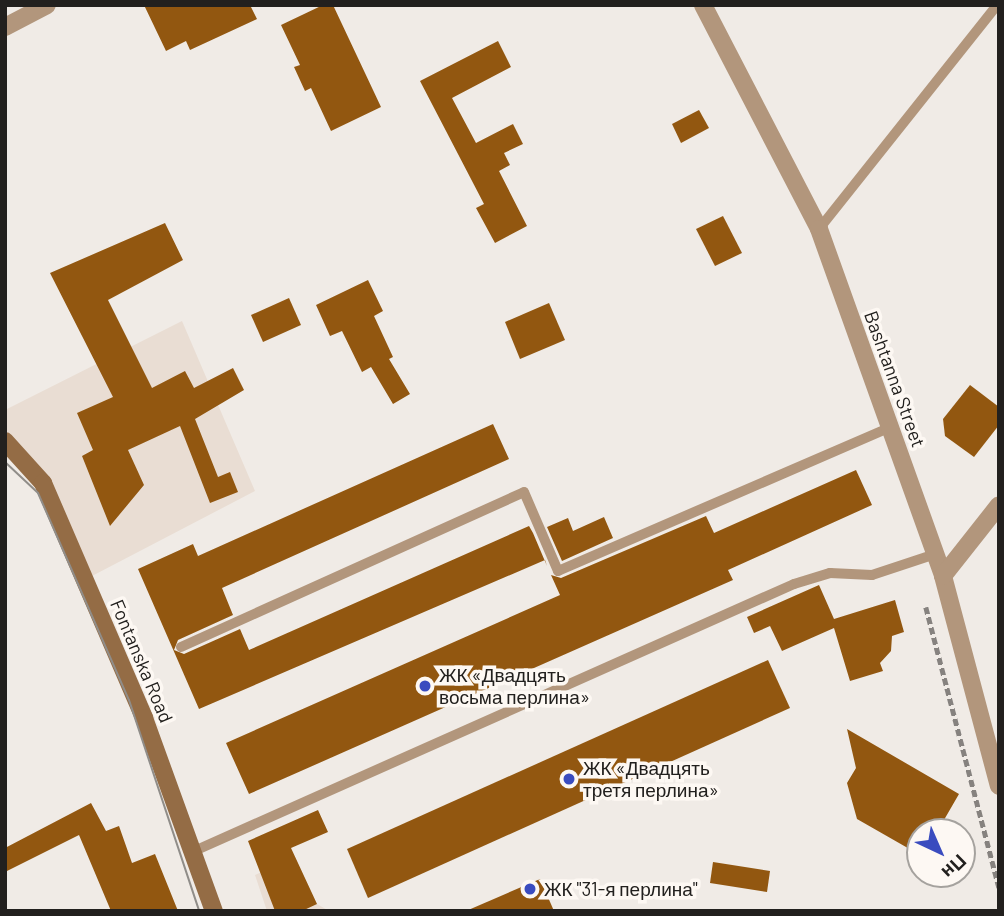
<!DOCTYPE html>
<meta charset="utf-8">
<style>
body{margin:0}
#map{position:relative;width:1004px;height:916px;overflow:hidden;background:#f0ebe6;font-family:Barlow,sans-serif}
div>[style]{position:absolute}
[style*='--x']{left:calc(var(--x)*1px);top:calc(var(--y)*1px);width:calc(var(--w)*1px);rotate:calc(var(--a)*1deg)}
.built>*{inset:0;background:#e9ddd3}
.building>*{inset:0;background:#925710}
.path>*{height:4.5px;margin-top:-2.25px;transform-origin:0;background:repeating-linear-gradient(90deg,#86827f 0 7px,transparent 0 10.5px)}
.lane>*{height:10px;margin:-5px;padding:0 5px;transform-origin:5px;border-radius:5px;background:#b2967c}
.street>*{height:18px;margin:-9px;padding:0 9px;transform-origin:9px;border-radius:9px;background:#b2967c}
.secondary>*{height:18px;margin:-9px;padding:0 9px;transform-origin:9px;border-radius:9px;background:#946c45}
.tram>*{height:2px;margin:-1px;padding:0 1px;transform-origin:1px;border-radius:1px;background:#908d89}
.dots>*{width:19px;height:19px;translate:-50% -50%;box-sizing:border-box;border:4px solid #fdf8f3;border-radius:50%}
span{translate:-50% -50%;white-space:nowrap;text-align:center;line-height:1.15;-webkit-text-stroke:7px #fdf8f3;paint-order:stroke}
.street-label{font-size:19px;color:#22201e}
.poi-label{font-size:19px;color:#22201e}
.left{translate:0 -50%;text-align:left}
.frame{position:absolute;inset:0;border:7px solid #22201e;pointer-events:none}
.north{position:absolute;left:906px;top:818px;width:70px;height:70px;box-sizing:border-box;background:#fdf8f3;border:2px solid #a5a29e;border-radius:50%;rotate:136deg;font-size:19px;font-weight:700;line-height:28px;text-align:center;color:#22201e}
.north::after{content:'';display:block;margin:auto;width:24px;height:32px;background:#3a4cbf;clip-path:polygon(50% 0,100% 100%,50% 72%,0 100%)}
</style>
<div id="map">
<div class="built">
<div style="clip-path:polygon(182px 321px,255px 491px,92px 576px,45px 475px,5px 429px,5px 410px)"></div>
<div style="clip-path:polygon(295px 857px,317px 904px,329px 911px,267px 911px,255px 875px)"></div>
</div>
<div class="building">
<div style="clip-path:polygon(144px 5px,250px 5px,257px 19px,190px 50px,186px 41px,166px 51px)"></div>
<div style="clip-path:polygon(323px 5px,333px 5px,381px 107px,331px 131px,311px 88px,305px 91px,294px 67px,300px 65px,281px 25px)"></div>
<div style="clip-path:polygon(498px 41px,511px 67px,452px 98px,476px 143px,513px 124px,523px 144px,504px 153px,510px 165px,499px 171px,527px 226px,495px 243px,476px 208px,484px 204px,420px 81px)"></div>
<div style="clip-path:polygon(699px 110px,709px 128px,681px 143px,672px 124px)"></div>
<div style="clip-path:polygon(723px 216px,742px 253px,715px 266px,696px 229px)"></div>
<div style="clip-path:polygon(165px 223px,183px 260px,108px 300px,152px 388px,185px 371px,194px 388px,233px 368px,244px 390px,195px 419px,218px 477px,230px 472px,238px 492px,210px 503px,180px 426px,128px 450px,144px 485px,110px 526px,82px 456px,93px 450px,77px 413px,113px 397px,50px 273px)"></div>
<div style="clip-path:polygon(368px 280px,383px 311px,374px 316px,393px 357px,389px 359px,410px 394px,393px 404px,371px 367px,362px 372px,342px 331px,330px 336px,316px 305px)"></div>
<div style="clip-path:polygon(289px 298px,301px 325px,263px 342px,251px 315px)"></div>
<div style="clip-path:polygon(549px 303px,565px 340px,520px 359px,505px 322px)"></div>
<div style="clip-path:polygon(970px 385px,999px 407px,999px 425px,974px 457px,945px 436px,943px 419px)"></div>
<div style="clip-path:polygon(493px 424px,509px 459px,222px 588px,233px 615px,178px 640px,174px 650px,184px 654px,240px 629px,249px 650px,529px 526px,533px 533px,547px 566px,545px 560px,199px 709px,138px 569px,193px 544px,198px 556px)"></div>
<div style="clip-path:polygon(856px 470px,872px 505px,728px 570px,733px 580px,249px 794px,226px 743px,560px 595px,551px 575px,561px 578px,706px 516px,714px 533px)"></div>
<div style="clip-path:polygon(604px 517px,613px 538px,562px 561px,547px 527px,568px 518px,573px 531px)"></div>
<div style="clip-path:polygon(819px 585px,834px 619px,895px 600px,904px 632px,892px 636px,891px 651px,880px 663px,883px 671px,850px 681px,834px 628px,782px 651px,770px 626px,754px 633px,747px 617px)"></div>
<div style="clip-path:polygon(768px 660px,790px 708px,368px 898px,347px 849px)"></div>
<div style="clip-path:polygon(847px 729px,959px 794px,937px 832px,920px 832px,920px 855px,857px 819px,847px 783px,856px 768px)"></div>
<div style="clip-path:polygon(91px 803px,106px 831px,119px 826px,132px 863px,155px 854px,178px 911px,111px 911px,79px 835px,5px 872px,5px 848px)"></div>
<div style="clip-path:polygon(318px 810px,328px 832px,291px 848px,317px 904px,302px 911px,275px 911px,248px 841px)"></div>
<div style="clip-path:polygon(713px 862px,770px 871px,767px 892px,710px 883px)"></div>
<div style="clip-path:polygon(540px 879px,554px 911px,466px 911px)"></div>
</div>
<div class="path">
<div style="--x:926;--y:607;--w:290;--a:75.4"></div>
</div>
<div class="lane">
<div style="--x:819;--y:229;--w:286;--a:-51.5"></div>
<div style="--x:181;--y:647;--w:376;--a:-24.3"></div>
<div style="--x:524;--y:492;--w:86;--a:66.7"></div>
<div style="--x:558;--y:571;--w:362;--a:-23.4"></div>
<div style="--x:192;--y:852;--w:659;--a:-24"></div>
<div style="--x:794;--y:584;--w:38;--a:-17"></div>
<div style="--x:830;--y:573;--w:42;--a:2.7"></div>
<div style="--x:872;--y:575;--w:66;--a:-18.4"></div>
</div>
<div class="street">
<div style="--x:703;--y:5;--w:252;--a:62.6"></div>
<div style="--x:819;--y:229;--w:368;--a:70.3"></div>
<div style="--x:943;--y:576;--w:217;--a:75.1"></div>
<div style="--x:5;--y:27;--w:47;--a:-27.6"></div>
<div style="--x:943;--y:576;--w:90;--a:-51.7"></div>
</div>
<div class="secondary">
<div style="--x:5;--y:441;--w:57;--a:47.9"></div>
<div style="--x:43;--y:483;--w:256;--a:66.7"></div>
<div style="--x:144;--y:718;--w:205;--a:70.1"></div>
</div>
<div class="tram">
<div style="--x:5;--y:462;--w:45;--a:43.2"></div>
<div style="--x:38;--y:493;--w:226;--a:66.3"></div>
<div style="--x:129;--y:700;--w:222;--a:71.6"></div>
</div>
<div class="dots">
<div style="left:425px;top:686px;background:#3a4cbf"></div>
<div style="left:569px;top:779px;background:#3a4cbf"></div>
<div style="left:530px;top:889px;background:#3a4cbf"></div>
</div>
<div class="street-label">
<span style="left:895px;top:379px;rotate:70deg">Bashtanna Street</span>
<span style="left:142px;top:661px;rotate:67deg">Fontanska Road</span>
</div>
<div class="poi-label">
<span class="left" style="left:439px;top:686px">ЖК «Двадцять<br>восьма перлина»</span>
<span class="left" style="left:583px;top:779px">ЖК «Двадцять<br>третя перлина»</span>
<span class="left" style="left:544px;top:889px">ЖК "31-я перлина"</span>
</div>
<div class="frame"></div>
<div class="north">Пн</div>
</div>
